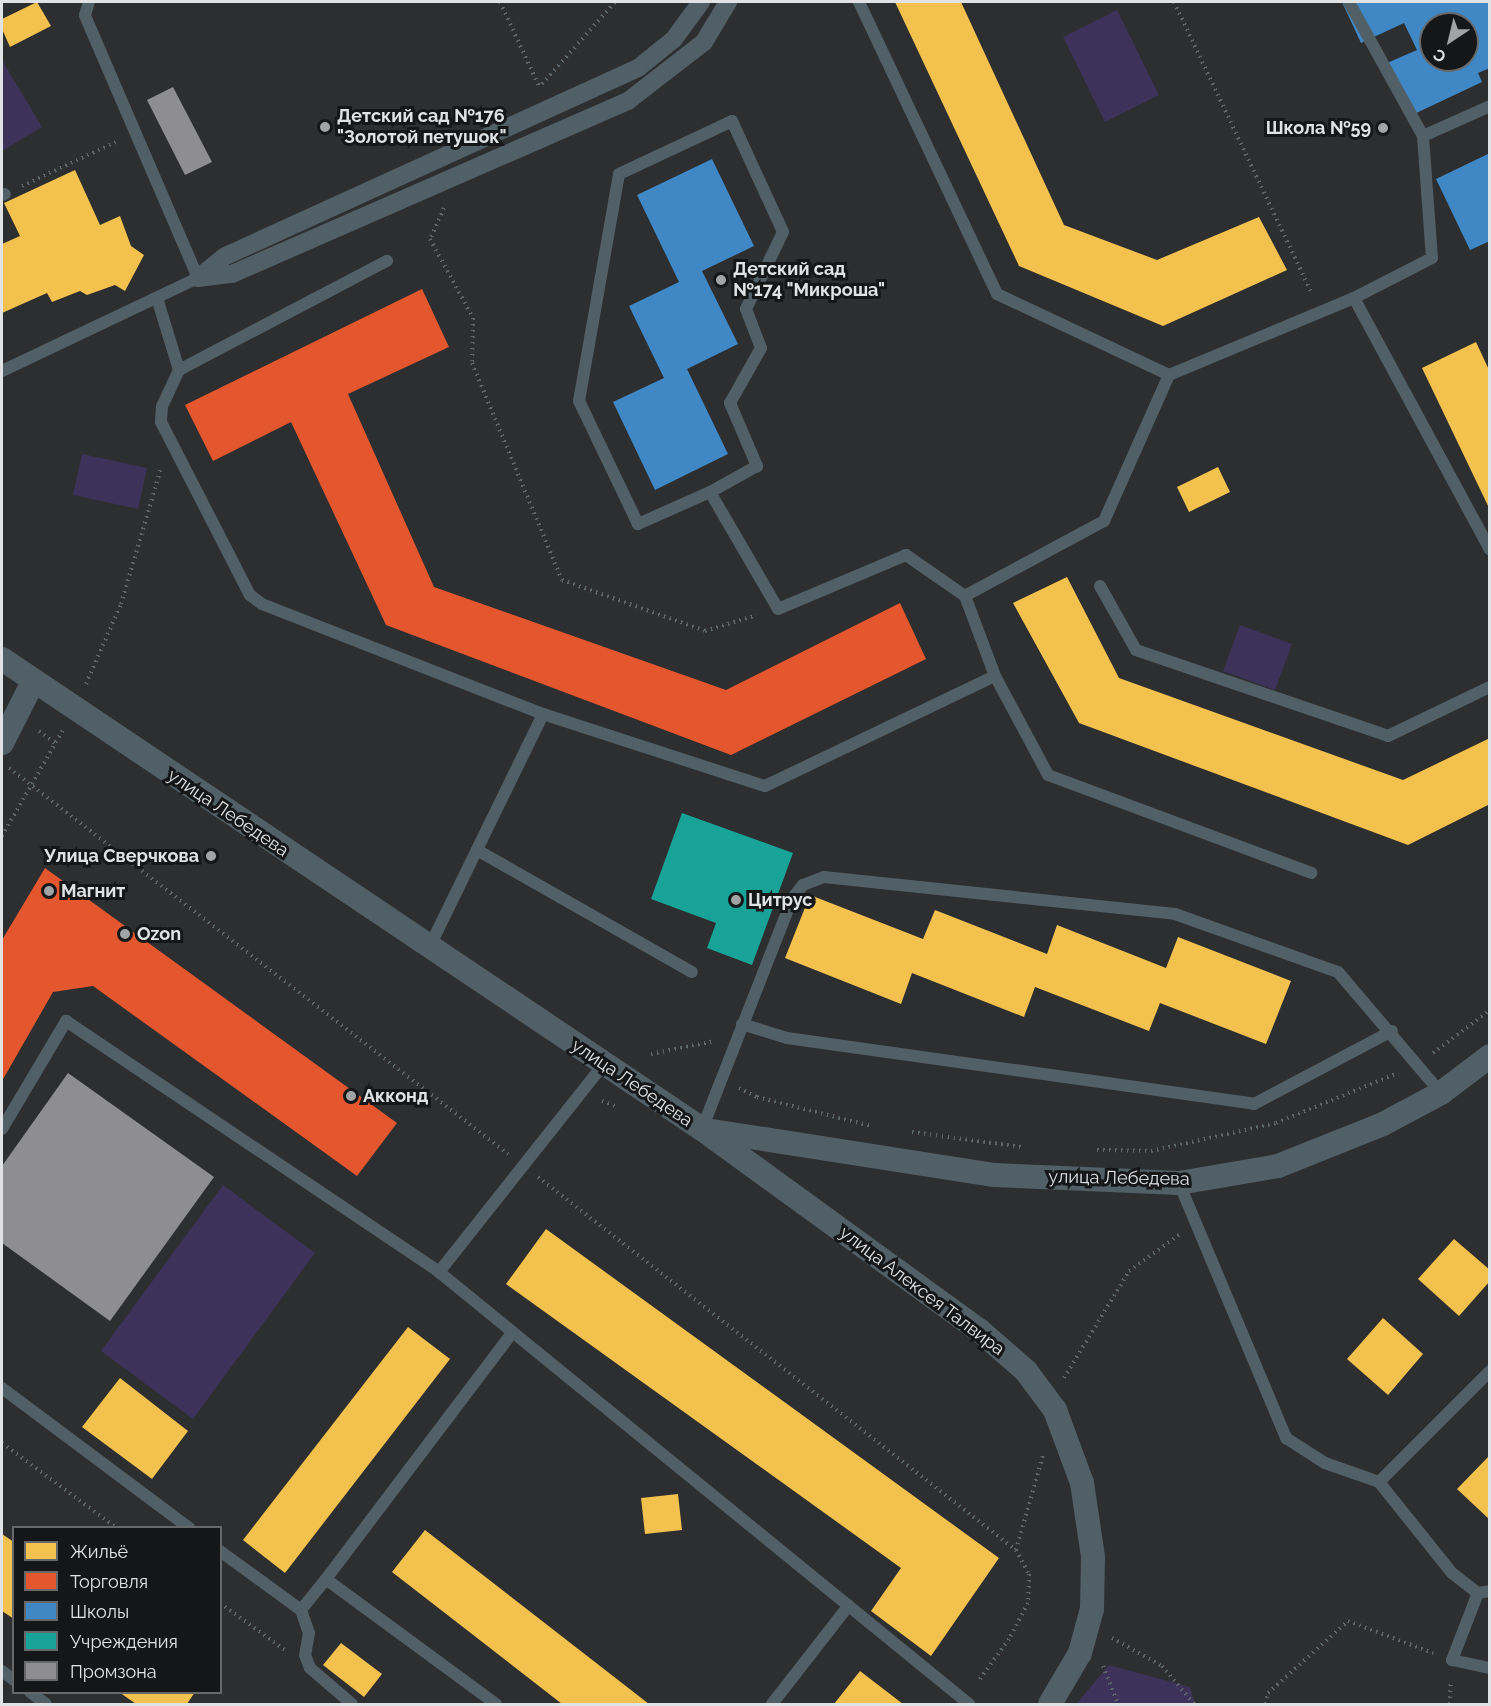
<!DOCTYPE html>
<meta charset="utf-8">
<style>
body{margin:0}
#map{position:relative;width:1491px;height:1706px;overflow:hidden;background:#2d2e2f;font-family:Raleway,sans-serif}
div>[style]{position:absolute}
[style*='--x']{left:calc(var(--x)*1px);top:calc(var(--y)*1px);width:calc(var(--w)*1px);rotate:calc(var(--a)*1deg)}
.green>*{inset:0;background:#3d335a}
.homes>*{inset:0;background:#f2c14e}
.shops>*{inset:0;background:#e4572e}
.schools>*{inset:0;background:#3f88c5}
.public>*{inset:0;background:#17a398}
.industry>*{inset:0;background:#8d8d92}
.path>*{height:4px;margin-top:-2px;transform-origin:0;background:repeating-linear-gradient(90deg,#5e686c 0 1.5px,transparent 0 6px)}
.service>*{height:12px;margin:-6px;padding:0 6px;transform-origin:6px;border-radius:6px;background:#515f66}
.pedestrian>*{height:18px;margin:-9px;padding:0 9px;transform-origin:9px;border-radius:9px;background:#515f66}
.minor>*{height:24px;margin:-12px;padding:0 12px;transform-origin:12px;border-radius:12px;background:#515f66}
.dots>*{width:16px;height:16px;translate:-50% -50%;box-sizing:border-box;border:3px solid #151617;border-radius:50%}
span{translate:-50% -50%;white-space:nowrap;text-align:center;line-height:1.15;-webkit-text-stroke:6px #151617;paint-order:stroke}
.poi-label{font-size:18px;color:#e0e2e3;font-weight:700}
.left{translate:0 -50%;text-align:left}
.right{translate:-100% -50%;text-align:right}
.street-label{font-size:18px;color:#e0e2e3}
.frame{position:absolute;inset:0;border:3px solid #e0e2e3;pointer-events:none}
.legend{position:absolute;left:12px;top:1526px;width:210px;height:168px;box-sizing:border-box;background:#151617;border:2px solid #666869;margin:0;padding:8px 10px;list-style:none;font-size:18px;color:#e0e2e3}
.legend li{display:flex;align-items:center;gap:12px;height:30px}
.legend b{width:30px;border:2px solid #666869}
.north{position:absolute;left:1419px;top:12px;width:60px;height:60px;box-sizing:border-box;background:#151617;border:2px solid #666869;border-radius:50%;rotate:215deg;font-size:16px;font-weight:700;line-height:24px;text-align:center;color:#e0e2e3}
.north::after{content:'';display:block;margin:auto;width:21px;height:27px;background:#a1a3a4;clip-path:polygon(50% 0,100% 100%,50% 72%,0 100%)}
</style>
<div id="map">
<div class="green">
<div style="clip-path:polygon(1117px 10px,1159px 95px,1105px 122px,1063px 37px)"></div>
<div style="clip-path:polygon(2px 60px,42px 127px,2px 151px)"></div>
<div style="clip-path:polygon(82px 454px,147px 468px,138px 509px,73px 495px)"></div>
<div style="clip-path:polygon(1240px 625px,1292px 644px,1275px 690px,1223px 671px)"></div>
<div style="clip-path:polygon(223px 1185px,315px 1253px,193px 1419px,101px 1351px)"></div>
<div style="clip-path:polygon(1109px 1665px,1190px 1687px,1195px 1704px,1076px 1704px)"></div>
</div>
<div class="homes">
<div style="clip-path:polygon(37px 2px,51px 26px,10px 47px,2px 29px,2px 19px)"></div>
<div style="clip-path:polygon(895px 2px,961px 2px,1064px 225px,1157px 260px,1259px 217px,1287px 270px,1163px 326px,1019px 266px)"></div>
<div style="clip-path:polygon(75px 170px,100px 225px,120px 216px,131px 246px,144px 255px,125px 291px,115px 285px,87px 295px,80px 291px,52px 302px,47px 293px,2px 313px,2px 244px,20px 236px,4px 203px)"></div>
<div style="clip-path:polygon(1476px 342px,1490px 372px,1490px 510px,1422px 368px)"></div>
<div style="clip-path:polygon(1218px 467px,1230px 492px,1189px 512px,1177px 487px)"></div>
<div style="clip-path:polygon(1067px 577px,1119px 678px,1403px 780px,1490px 738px,1490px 804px,1408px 845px,1079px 723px,1013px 603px)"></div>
<div style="clip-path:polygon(810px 895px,923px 939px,935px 910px,1047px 954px,1057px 925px,1166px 968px,1178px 937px,1291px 981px,1266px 1044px,1160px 1003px,1149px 1031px,1035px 987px,1024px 1017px,912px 973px,901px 1004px,785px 958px)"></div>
<div style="clip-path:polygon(546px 1229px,999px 1558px,931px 1656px,871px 1611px,901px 1568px,506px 1284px)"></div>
<div style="clip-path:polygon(1454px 1239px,1490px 1270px,1490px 1281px,1459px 1316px,1418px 1279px)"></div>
<div style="clip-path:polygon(1383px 1318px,1423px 1354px,1388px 1395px,1347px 1359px)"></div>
<div style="clip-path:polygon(408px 1327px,450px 1359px,285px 1573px,243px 1540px)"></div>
<div style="clip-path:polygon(120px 1378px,188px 1431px,152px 1479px,82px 1427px)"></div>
<div style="clip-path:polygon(1490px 1455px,1490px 1520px,1457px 1489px)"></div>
<div style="clip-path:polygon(678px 1494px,682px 1530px,645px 1534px,641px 1498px)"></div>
<div style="clip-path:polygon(425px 1530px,649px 1704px,562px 1704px,392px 1572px)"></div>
<div style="clip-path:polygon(2px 1534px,14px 1542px,14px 1619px,2px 1611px)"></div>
<div style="clip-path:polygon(341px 1643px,382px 1674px,364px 1697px,323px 1665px)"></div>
<div style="clip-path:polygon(860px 1671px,903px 1704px,834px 1704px)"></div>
<div style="clip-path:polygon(119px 1692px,195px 1692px,187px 1704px,136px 1704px)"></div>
</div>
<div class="shops">
<div style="clip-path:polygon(422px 289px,449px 347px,348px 394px,434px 587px,726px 690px,900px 603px,926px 659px,731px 755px,386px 625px,291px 422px,213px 461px,185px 405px)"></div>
<div style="clip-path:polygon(45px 868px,397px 1123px,357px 1176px,93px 986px,53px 992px,2px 1081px,2px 940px)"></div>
</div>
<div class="schools">
<div style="clip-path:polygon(evenodd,1342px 2px,1490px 2px,1490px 68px,1478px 73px,1482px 82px,1412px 115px,1387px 63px,1417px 50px,1404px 23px,1361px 43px,1342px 2px,1431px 24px,1467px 24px,1467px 60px,1431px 60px,1431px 24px)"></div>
<div style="clip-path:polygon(1490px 153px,1490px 241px,1470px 250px,1436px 179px)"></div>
<div style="clip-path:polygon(712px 159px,754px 246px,702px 271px,738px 344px,687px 369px,728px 454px,655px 490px,613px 402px,664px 378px,629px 306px,679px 282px,637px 195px)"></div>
</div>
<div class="public">
<div style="clip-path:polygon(682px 813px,793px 853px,752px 965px,707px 948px,716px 923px,651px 899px)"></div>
</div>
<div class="industry">
<div style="clip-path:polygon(173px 87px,212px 162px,185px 175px,147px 100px)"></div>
<div style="clip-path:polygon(68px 1073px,214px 1177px,110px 1321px,2px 1243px,2px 1166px)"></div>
</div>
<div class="path">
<div style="--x:500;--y:2;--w:95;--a:65.1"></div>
<div style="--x:1174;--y:2;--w:323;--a:64.7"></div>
<div style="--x:542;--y:84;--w:110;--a:-48.3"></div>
<div style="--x:22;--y:186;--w:106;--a:-25.1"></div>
<div style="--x:444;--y:208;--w:34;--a:114"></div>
<div style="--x:430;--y:239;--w:90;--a:61.4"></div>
<div style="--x:473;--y:318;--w:45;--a:91.3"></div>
<div style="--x:472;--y:363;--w:235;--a:67.5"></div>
<div style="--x:562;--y:580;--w:152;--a:19.6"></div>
<div style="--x:705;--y:631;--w:54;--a:-17.1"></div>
<div style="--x:86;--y:684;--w:87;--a:-66.4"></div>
<div style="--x:121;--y:604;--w:142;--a:-73.6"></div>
<div style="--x:39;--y:731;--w:20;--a:37"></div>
<div style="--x:9;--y:768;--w:631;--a:37.72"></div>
<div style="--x:2;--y:836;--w:122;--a:-60.1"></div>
<div style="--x:1433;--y:1053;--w:71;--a:-37"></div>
<div style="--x:651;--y:1054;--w:65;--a:-11.5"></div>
<div style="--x:739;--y:1088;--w:20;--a:27"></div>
<div style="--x:757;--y:1097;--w:119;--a:14.2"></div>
<div style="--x:602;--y:1101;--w:17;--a:21"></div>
<div style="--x:912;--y:1132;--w:110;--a:7.8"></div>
<div style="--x:1097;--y:1150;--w:54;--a:1.1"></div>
<div style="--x:1151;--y:1151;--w:128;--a:-12.6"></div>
<div style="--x:1276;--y:1123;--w:132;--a:-22.3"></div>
<div style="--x:538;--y:1177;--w:606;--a:37.97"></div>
<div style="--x:1016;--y:1550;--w:27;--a:62"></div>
<div style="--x:1029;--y:1574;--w:29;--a:92"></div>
<div style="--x:1028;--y:1603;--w:41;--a:117.8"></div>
<div style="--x:1009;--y:1639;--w:54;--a:126"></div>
<div style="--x:1064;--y:1378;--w:125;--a:-58.7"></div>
<div style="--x:1129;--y:1271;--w:62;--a:-35.8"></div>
<div style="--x:2;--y:1443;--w:143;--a:36.5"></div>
<div style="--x:1016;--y:1550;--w:99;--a:-74.1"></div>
<div style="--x:220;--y:1603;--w:80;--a:35.9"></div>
<div style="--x:1112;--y:1638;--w:57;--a:29.2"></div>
<div style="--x:1162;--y:1666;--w:50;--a:49.9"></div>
<div style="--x:1103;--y:1666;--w:41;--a:68.5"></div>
<div style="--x:1266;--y:1704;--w:11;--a:-80"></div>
<div style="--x:1268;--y:1693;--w:108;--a:-42"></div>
<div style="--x:1348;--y:1621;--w:91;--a:20.6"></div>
<div style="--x:1450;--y:1704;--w:23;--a:-88"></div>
</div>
<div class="service">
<div style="--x:859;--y:2;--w:323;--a:64.7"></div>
<div style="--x:997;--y:294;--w:190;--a:25.2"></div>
<div style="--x:1169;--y:375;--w:200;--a:-22.6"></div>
<div style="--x:1354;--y:298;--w:286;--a:61.6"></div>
<div style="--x:1349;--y:2;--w:153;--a:61.1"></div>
<div style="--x:1423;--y:136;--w:122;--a:85.8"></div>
<div style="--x:1432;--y:258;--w:88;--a:152.9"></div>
<div style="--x:1423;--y:136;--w:73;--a:-24.1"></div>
<div style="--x:2;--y:195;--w:3;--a:-18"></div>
<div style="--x:157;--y:298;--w:75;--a:73"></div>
<div style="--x:179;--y:370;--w:40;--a:115"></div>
<div style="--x:162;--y:406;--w:16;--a:94"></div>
<div style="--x:161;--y:422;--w:195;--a:62.8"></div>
<div style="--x:250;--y:595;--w:15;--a:37"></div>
<div style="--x:262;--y:604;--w:302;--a:21.4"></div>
<div style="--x:179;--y:370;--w:235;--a:-27.7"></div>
<div style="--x:2;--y:371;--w:217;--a:-25.4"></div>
<div style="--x:198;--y:278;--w:286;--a:-113.3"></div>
<div style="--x:85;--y:15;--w:14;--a:-73"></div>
<div style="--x:1169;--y:375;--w:160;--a:114"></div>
<div style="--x:1104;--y:521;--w:158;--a:151.7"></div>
<div style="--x:965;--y:596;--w:85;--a:69.4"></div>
<div style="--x:995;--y:676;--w:112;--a:61.8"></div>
<div style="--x:1048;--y:775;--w:281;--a:20.4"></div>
<div style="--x:710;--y:492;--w:79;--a:156"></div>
<div style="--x:638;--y:524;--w:136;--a:-115.6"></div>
<div style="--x:579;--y:401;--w:230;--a:-80"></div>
<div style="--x:619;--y:174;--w:125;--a:-25.1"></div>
<div style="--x:732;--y:121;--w:122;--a:65.3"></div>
<div style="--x:783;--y:232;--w:85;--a:115.7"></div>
<div style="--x:746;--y:309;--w:42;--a:69"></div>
<div style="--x:761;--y:348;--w:63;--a:119.4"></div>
<div style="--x:730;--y:403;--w:69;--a:66.8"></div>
<div style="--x:757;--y:466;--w:54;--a:151"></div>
<div style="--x:710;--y:492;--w:135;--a:59.8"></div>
<div style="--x:778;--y:609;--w:139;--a:-22.9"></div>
<div style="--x:906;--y:555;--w:72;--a:34.8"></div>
<div style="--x:1100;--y:586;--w:73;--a:60.6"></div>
<div style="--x:1136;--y:650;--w:266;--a:18.8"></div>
<div style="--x:1388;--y:736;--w:113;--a:-25.7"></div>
<div style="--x:477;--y:850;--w:247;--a:29.6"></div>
<div style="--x:429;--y:948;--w:260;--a:-64"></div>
<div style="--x:543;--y:714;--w:233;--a:18"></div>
<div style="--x:765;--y:786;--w:255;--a:-25.6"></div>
<div style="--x:742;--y:1024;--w:47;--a:17.3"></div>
<div style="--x:787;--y:1038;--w:472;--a:8"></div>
<div style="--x:1254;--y:1104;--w:156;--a:-27.9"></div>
<div style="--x:2;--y:1129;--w:126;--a:-59.3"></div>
<div style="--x:66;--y:1021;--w:450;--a:33.9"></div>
<div style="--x:439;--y:1272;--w:684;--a:39.18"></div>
<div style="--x:702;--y:1129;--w:247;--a:-68.6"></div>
<div style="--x:792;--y:899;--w:18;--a:-52"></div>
<div style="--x:803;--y:885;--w:22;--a:-21"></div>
<div style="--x:824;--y:877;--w:353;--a:6"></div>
<div style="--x:1175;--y:914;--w:173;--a:19.6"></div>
<div style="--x:1338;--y:972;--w:159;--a:49.6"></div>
<div style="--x:1179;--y:1183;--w:277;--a:67.2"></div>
<div style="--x:1286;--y:1438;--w:46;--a:32.7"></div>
<div style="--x:1325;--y:1463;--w:57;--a:19.4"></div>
<div style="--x:1379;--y:1482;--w:117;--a:51.3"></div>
<div style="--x:1452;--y:1573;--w:33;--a:38"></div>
<div style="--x:1478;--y:1593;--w:12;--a:-9"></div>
<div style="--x:439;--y:1272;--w:265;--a:-51.6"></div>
<div style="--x:2;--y:1388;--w:234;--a:36.8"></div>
<div style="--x:1379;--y:1482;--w:157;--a:-45"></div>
<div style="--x:220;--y:1551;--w:100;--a:36.1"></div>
<div style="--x:326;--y:1579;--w:40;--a:129"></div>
<div style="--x:301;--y:1610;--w:24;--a:71"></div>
<div style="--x:309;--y:1633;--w:22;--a:100"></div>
<div style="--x:305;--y:1655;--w:14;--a:69"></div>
<div style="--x:310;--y:1668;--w:55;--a:40.6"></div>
<div style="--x:1478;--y:1593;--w:72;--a:111.2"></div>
<div style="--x:1452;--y:1660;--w:39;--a:12"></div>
<div style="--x:2;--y:1671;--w:15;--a:37"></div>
<div style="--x:30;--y:1692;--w:20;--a:37"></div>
<div style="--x:496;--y:1704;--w:211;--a:-143.7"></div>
<div style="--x:326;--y:1579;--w:307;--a:-52.9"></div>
<div style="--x:772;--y:1704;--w:125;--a:-52.1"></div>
</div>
<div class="pedestrian">
<div style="--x:701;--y:2;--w:46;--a:126.1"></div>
<div style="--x:674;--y:39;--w:46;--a:141.1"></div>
<div style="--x:638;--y:68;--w:455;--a:155.5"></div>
<div style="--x:224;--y:257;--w:33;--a:141"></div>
<div style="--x:198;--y:278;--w:34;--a:-7"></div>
<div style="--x:232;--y:274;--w:432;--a:-23.6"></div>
<div style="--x:628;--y:101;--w:96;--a:-37.8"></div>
<div style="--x:704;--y:42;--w:47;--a:-59"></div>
</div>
<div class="minor">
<div style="--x:2;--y:659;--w:843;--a:33.88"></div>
<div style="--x:702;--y:1129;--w:342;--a:36"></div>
<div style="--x:979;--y:1330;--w:62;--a:41.1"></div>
<div style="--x:1026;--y:1371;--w:49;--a:53.4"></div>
<div style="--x:1055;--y:1410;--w:78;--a:69.7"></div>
<div style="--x:1082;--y:1483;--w:75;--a:81.5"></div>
<div style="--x:1093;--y:1557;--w:52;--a:91.1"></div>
<div style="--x:1092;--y:1609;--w:46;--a:105.3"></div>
<div style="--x:1080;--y:1653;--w:59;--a:120.5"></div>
<div style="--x:2;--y:743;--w:68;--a:-63.1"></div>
<div style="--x:706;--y:1130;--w:292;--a:8.9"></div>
<div style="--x:995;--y:1175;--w:184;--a:2.5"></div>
<div style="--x:1179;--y:1183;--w:100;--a:-9.7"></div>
<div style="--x:1278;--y:1166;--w:113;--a:-21.8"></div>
<div style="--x:1383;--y:1124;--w:66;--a:-28.1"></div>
<div style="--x:1441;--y:1093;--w:61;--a:-37.1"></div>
</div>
<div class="dots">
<div style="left:325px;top:127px;background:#a1a3a4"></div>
<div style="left:1383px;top:128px;background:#a1a3a4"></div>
<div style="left:721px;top:280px;background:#a1a3a4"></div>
<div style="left:211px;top:856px;background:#a1a3a4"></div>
<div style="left:49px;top:891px;background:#a1a3a4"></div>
<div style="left:736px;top:900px;background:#a1a3a4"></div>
<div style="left:125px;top:934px;background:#a1a3a4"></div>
<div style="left:351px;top:1096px;background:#a1a3a4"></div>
</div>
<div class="poi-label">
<span class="left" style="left:337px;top:127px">Детский сад №176<br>"Золотой петушок"</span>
<span class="right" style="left:1371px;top:128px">Школа №59</span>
<span class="left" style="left:733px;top:280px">Детский сад<br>№174 "Микроша"</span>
<span class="right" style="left:199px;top:856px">Улица Сверчкова</span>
<span class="left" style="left:61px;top:891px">Магнит</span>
<span class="left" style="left:748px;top:900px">Цитрус</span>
<span class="left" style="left:137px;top:934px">Ozon</span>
<span class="left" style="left:363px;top:1096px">Акконд</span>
</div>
<div class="street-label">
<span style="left:228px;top:813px;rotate:34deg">улица Лебедева</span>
<span style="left:632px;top:1083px;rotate:34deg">улица Лебедева</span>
<span style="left:1119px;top:1178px;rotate:1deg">улица Лебедева</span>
<span style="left:922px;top:1291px;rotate:37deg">улица Алексея Талвира</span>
</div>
<div class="frame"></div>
<ul class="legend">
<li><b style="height:16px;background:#f2c14e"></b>Жильё</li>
<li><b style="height:16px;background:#e4572e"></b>Торговля</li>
<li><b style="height:16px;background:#3f88c5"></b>Школы</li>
<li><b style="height:16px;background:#17a398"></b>Учреждения</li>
<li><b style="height:16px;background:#8d8d92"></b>Промзона</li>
</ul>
<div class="north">С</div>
</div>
